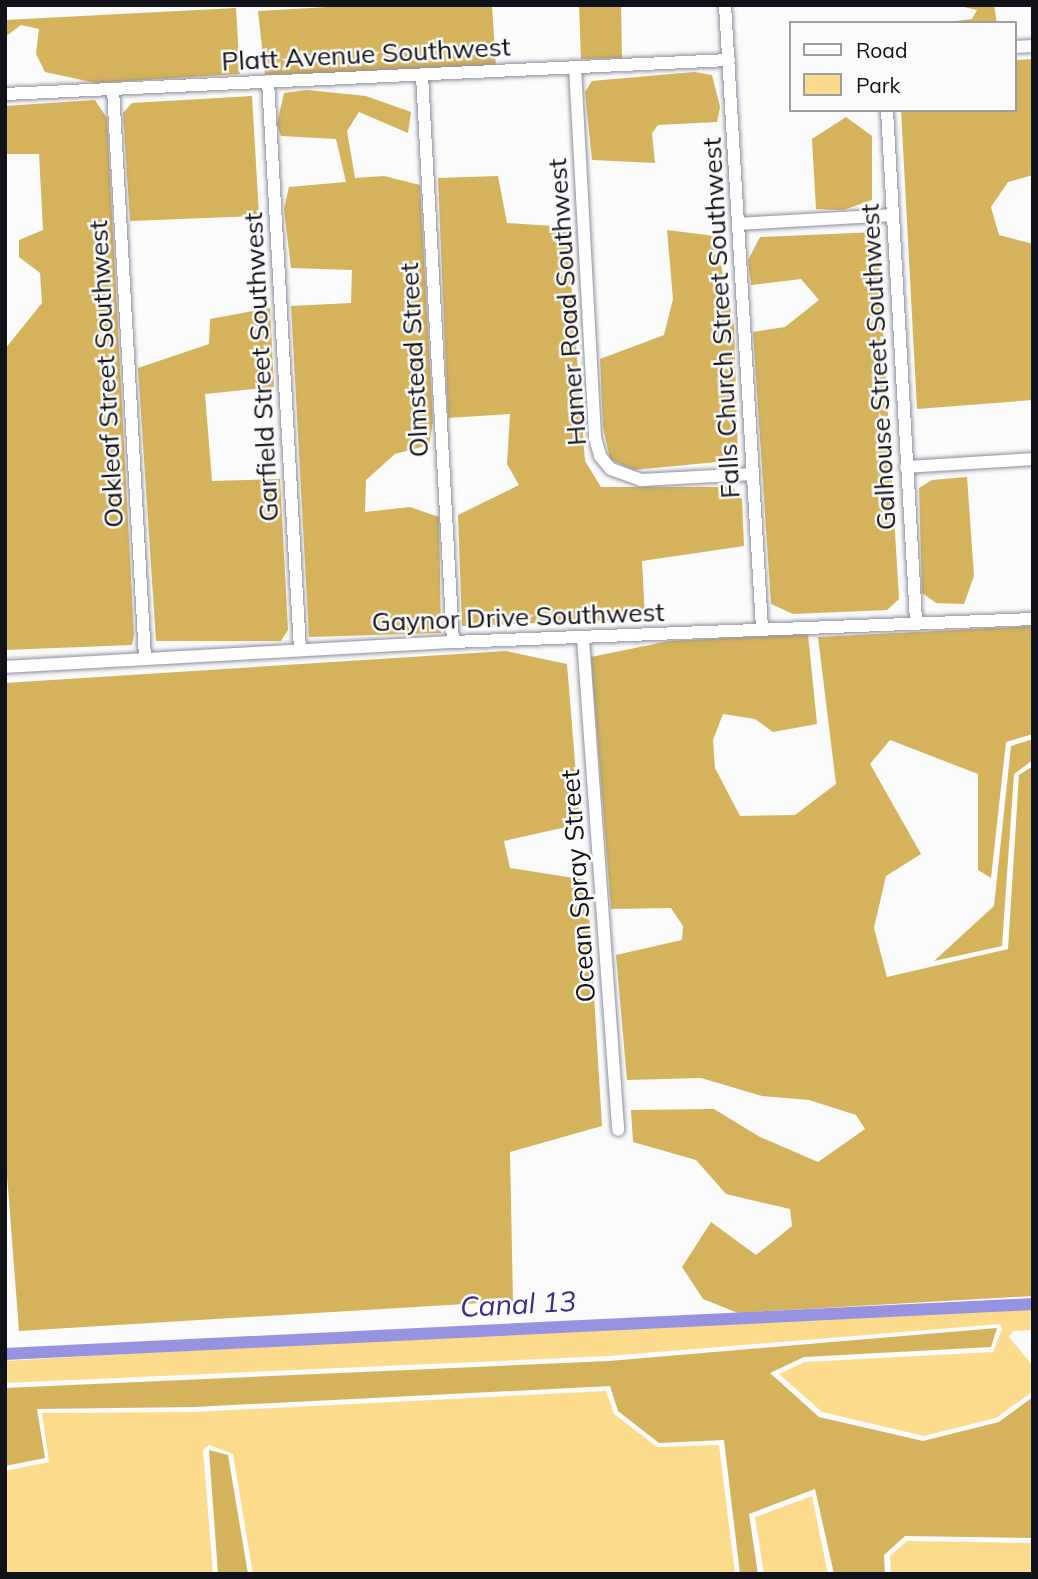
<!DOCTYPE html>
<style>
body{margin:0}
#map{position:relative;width:1038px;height:1579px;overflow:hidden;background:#fbfbfb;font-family:Mulish,sans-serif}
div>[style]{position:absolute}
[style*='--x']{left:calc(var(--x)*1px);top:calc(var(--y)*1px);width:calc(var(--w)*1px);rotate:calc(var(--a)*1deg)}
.green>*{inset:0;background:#fddb8c}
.forest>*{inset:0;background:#d5b25c}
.canal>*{height:12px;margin:-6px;padding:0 6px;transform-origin:6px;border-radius:6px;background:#9793e0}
.roads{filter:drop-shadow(0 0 2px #8d8da0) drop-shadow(0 0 2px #8d8da0)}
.street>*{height:12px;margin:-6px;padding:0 6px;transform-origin:6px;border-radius:6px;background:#fff}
span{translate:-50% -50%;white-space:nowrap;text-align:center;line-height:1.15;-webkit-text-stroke:5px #fbfbfb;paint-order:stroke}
.street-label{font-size:26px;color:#111118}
.water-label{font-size:28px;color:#3b2983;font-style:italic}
.frame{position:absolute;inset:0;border:7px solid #111118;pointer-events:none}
.legend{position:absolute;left:789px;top:21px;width:228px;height:91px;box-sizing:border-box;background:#fbfbfb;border:2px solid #9d9da0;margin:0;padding:9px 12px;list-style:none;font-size:21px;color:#111118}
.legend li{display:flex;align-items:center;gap:14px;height:35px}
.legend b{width:35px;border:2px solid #9d9da0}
</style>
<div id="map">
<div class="green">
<div style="clip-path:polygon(1033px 1301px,1033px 1330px,1013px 1331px,1009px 1337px,1033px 1366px,1033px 1391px,996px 1418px,924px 1436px,822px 1412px,779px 1374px,805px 1362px,993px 1352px,1002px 1329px,1000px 1324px,609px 1356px,5px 1383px,5px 1361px)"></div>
<div style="clip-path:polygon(606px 1391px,614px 1414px,657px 1447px,719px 1445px,735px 1574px,253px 1574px,233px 1454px,209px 1445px,203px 1450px,213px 1574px,5px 1574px,5px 1471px,49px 1462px,42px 1413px,194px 1412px)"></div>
<div style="clip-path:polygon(812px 1496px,828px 1574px,764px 1574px,755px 1517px)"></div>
<div style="clip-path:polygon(907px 1541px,1033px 1543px,1033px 1574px,891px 1574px,890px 1556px)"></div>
</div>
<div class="forest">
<div style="clip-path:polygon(363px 5px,492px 5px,496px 68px,265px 75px,258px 11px)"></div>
<div style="clip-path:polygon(579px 5px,621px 5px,622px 58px,581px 59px)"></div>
<div style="clip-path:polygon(955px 5px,994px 5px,997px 23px,939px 23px,972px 19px,977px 10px)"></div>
<div style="clip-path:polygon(236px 8px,240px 74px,96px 83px,45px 72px,36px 54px,39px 29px,21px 25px,5px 37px,5px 20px)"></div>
<div style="clip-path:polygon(1033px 59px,1033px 175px,1008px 182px,991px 207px,999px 235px,1033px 244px,1033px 400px,917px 409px,901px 110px,1015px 110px,1015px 60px)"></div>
<div style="clip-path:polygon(694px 72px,712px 75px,720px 107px,717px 122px,658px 125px,652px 133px,655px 163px,592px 160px,585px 92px,592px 81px)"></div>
<div style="clip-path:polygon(307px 90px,366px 96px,411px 112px,408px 133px,359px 112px,347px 131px,355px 178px,384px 176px,420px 185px,433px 421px,429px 445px,395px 454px,366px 480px,365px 512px,410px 507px,439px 517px,441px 633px,309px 637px,291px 306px,351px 303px,352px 270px,291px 268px,284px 209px,289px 187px,346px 182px,336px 139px,281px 136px,277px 124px,284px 93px)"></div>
<div style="clip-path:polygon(252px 96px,259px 216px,130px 221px,123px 113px,132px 103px)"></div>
<div style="clip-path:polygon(95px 100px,107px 118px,134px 635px,132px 645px,5px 650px,5px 349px,42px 303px,40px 273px,19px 257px,19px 240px,43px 230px,39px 154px,5px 154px,5px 106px)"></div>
<div style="clip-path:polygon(846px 117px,872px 136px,872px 200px,843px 210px,816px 209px,812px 139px)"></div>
<div style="clip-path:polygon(498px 176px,507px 223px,567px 227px,585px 461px,601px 487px,732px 487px,742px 499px,744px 546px,642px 561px,645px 619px,462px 626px,458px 515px,519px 485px,507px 464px,510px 414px,448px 418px,438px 178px)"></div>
<div style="clip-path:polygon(667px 230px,715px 236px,734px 326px,738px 460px,633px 470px,610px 459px,603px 427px,600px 359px,664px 335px,673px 299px)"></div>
<div style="clip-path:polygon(877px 232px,899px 599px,887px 610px,793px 614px,771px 604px,753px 332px,785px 327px,819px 300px,801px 279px,751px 285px,748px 260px,760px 237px)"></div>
<div style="clip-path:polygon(270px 308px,274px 387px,205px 394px,212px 481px,280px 479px,288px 630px,281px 641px,156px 641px,138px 368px,209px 344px,210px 319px)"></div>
<div style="clip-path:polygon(967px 477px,974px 576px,964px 604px,936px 603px,922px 593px,919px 488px,932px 480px)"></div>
<div style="clip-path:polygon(1033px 626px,1033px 734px,1006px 742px,991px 878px,978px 870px,978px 774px,890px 740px,870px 764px,921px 854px,886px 876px,874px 928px,887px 977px,1008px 949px,1019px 775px,1033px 766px,1033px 1296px,738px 1313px,703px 1299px,682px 1267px,711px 1222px,756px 1255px,792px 1226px,790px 1209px,726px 1194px,696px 1160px,633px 1142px,631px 1110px,714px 1109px,760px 1137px,818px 1162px,865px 1129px,856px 1115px,809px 1100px,762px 1096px,701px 1078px,627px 1080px,616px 955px,682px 940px,683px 926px,671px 908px,611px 909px,591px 657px,669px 641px,808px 634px,817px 724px,773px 732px,755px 719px,723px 714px,713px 740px,715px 768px,740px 816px,795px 815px,836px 784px,818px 637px)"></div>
<div style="clip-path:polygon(506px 651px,567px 664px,580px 824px,504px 841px,510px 868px,587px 880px,602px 1126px,510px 1152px,513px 1301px,19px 1331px,5px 1149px,5px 683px)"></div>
<div style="clip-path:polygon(1033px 739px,1033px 760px,1014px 774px,1002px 946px,934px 961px,994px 906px,1011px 746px)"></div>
<div style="clip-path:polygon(997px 1328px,991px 1347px,804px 1357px,770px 1373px,819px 1417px,923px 1441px,999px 1422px,1033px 1397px,1033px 1538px,905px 1536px,884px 1555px,885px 1574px,834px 1574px,815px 1489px,749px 1514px,758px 1574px,740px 1574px,724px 1440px,659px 1443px,618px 1411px,610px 1386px,194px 1407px,37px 1409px,45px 1458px,5px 1466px,5px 1388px,609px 1361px)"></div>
<div style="clip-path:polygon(209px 1450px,228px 1455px,248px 1574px,218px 1574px)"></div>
</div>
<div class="canal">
<div style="--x:5;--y:1354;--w:1029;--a:-2.78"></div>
</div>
<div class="roads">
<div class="street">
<div style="--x:725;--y:5;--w:624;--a:86.6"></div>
<div style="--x:1015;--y:47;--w:18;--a:-3"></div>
<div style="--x:575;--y:67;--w:372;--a:86.9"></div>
<div style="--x:595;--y:438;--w:19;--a:74"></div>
<div style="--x:600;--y:456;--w:17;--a:50"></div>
<div style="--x:611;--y:469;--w:32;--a:20"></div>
<div style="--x:641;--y:480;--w:112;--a:-3.1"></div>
<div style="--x:422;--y:75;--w:568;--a:86.87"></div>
<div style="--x:268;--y:81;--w:570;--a:86.78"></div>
<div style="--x:113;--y:89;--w:569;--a:86.78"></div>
<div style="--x:5;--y:94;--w:725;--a:-2.69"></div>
<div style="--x:887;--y:110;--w:512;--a:86.75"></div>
<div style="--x:738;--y:224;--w:154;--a:-3.3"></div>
<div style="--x:906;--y:467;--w:127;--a:-3.6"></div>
<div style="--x:583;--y:639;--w:492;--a:85.9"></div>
<div style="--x:5;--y:667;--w:449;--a:-3.2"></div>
<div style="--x:453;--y:642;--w:580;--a:-2.27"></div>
</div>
</div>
<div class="street-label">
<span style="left:366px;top:54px;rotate:-3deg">Platt Avenue Southwest</span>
<span style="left:567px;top:302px;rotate:-94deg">Hamer Road Southwest</span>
<span style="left:721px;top:318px;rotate:-93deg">Falls Church Street Southwest</span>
<span style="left:414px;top:360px;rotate:-93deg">Olmstead Street</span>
<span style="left:261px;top:367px;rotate:-93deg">Garfield Street Southwest</span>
<span style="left:878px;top:367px;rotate:-93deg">Galhouse Street Southwest</span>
<span style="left:106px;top:374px;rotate:-93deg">Oakleaf Street Southwest</span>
<span style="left:518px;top:617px;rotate:-2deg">Gaynor Drive Southwest</span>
<span style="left:578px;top:886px;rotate:-94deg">Ocean Spray Street</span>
</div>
<div class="water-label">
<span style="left:518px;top:1304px;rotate:-3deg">Canal 13</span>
</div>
<div class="frame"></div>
<ul class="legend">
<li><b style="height:9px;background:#fff"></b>Road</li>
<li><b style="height:19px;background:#fddb8c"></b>Park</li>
</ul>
</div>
